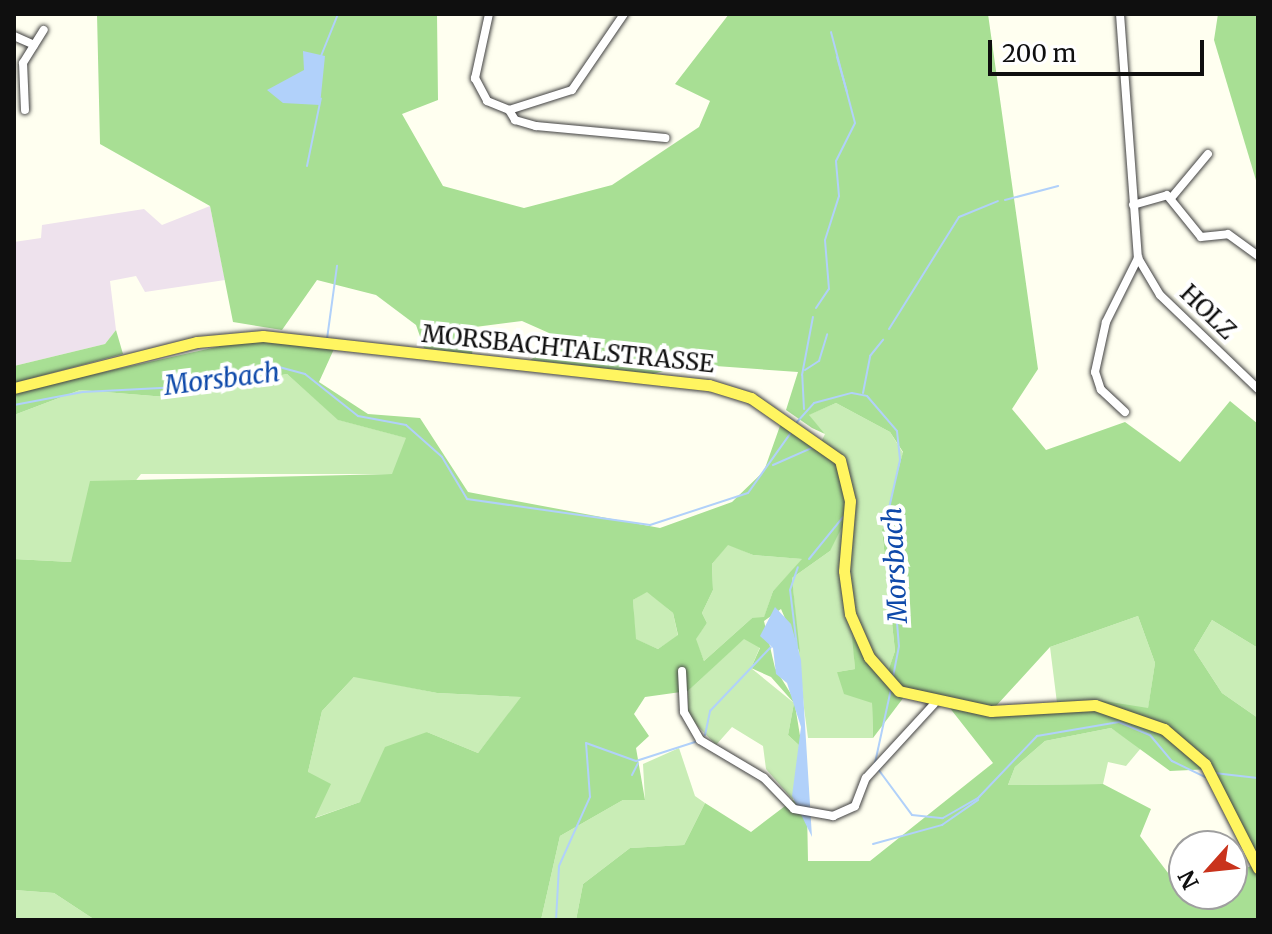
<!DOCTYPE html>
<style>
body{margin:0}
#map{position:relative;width:1272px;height:934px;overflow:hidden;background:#fffff0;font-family:Merriweather,serif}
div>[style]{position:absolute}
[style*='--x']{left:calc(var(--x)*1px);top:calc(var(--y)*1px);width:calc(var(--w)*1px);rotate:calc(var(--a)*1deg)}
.industrial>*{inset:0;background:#eee2ed}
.green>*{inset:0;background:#c9edb6}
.forest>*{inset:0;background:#a8df94}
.water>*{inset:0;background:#b1d1fa}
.stream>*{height:2px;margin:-1px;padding:0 1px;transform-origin:1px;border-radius:1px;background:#b1d1fa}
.roads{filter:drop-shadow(0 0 2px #424242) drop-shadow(0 0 2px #424242)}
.minor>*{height:8px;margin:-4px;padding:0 4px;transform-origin:4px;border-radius:4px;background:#fff}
.major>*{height:11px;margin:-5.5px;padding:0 5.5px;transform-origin:5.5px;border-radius:5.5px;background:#fff560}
span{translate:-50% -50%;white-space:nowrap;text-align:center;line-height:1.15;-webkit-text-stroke:8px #fff;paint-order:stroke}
.street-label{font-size:24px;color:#0f0f0f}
.water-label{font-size:26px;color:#0e49aa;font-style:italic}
.frame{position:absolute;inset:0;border:16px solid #0f0f0f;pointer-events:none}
.north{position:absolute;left:1168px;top:830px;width:80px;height:80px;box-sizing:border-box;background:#fff;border:2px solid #9f9f9f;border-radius:50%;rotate:243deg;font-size:22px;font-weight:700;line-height:32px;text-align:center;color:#0f0f0f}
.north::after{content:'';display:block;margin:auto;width:28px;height:36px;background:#c9331c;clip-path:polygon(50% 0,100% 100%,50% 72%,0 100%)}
.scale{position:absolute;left:988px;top:40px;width:216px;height:36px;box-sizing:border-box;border:4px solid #0f0f0f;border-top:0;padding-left:10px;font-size:24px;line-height:28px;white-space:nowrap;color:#0f0f0f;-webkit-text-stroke:6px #fff;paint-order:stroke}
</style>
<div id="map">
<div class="industrial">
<div style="clip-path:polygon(210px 206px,225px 280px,145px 292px,136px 276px,110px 281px,116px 330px,105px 344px,14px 366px,14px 242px,41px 238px,42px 225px,144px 209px,162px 225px)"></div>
</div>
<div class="green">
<div style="clip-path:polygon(287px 374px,339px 420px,407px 438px,393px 474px,141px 474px,71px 562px,14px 559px,14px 415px,80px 390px,166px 397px)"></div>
<div style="clip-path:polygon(836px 403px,890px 432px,903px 453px,882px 530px,895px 651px,885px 681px,853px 637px,855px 669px,837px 672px,872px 703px,873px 738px,808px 738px,804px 708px,792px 578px,830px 551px,819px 446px,825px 434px,808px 415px)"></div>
<div style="clip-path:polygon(728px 544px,753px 555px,803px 559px,773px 591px,764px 618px,752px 618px,704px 661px,695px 639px,707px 623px,702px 613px,713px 590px,712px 564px)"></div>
<div style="clip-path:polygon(647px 591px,673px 613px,678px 636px,658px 649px,635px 639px,633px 600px)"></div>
<div style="clip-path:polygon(1138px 616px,1155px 663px,1148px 709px,1057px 703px,1050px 647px)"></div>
<div style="clip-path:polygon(1212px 620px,1258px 648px,1258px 718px,1222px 693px,1194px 650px)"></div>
<div style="clip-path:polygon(744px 638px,760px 647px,751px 668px,794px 703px,788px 735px,802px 748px,793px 800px,766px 769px,763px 746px,732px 727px,716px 745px,688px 716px,688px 691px)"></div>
<div style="clip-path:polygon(355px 676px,437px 693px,522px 697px,478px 753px,427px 732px,360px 802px,314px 818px,308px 772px,322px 711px)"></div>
<div style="clip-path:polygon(1111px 728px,1141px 748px,1126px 766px,1108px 762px,1103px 784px,1008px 785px,1015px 767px,1045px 741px)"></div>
<div style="clip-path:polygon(679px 748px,695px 796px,705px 803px,684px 845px,630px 848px,583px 884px,576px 920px,541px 920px,560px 836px,623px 800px,645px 800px,643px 764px)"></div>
<div style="clip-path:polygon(14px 890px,54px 893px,95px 920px,14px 920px)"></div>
</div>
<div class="forest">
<div style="clip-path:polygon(evenodd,437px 14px,438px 100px,402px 114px,443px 186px,524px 208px,612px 185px,699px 127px,710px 101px,675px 84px,729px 14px,988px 14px,1038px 369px,1012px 409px,1046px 450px,1125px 422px,1180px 462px,1230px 401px,1258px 424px,1258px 648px,1212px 620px,1194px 650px,1222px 693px,1258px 718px,1258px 856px,1212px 769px,1170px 771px,1111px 728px,1045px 741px,1015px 767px,1008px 785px,1103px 784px,1151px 809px,1140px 836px,1184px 894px,1232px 894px,1232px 874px,1258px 863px,1258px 920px,576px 920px,583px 884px,630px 848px,684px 845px,705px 803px,751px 832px,793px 800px,807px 810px,808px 861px,870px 861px,993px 763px,942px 698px,910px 689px,873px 738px,872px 703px,844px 694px,837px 672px,855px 669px,852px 636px,885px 680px,895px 651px,882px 530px,903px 452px,890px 432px,836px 403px,809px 415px,825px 434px,812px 428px,786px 410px,798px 372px,688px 364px,653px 374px,530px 360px,546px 350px,549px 333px,522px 321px,475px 327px,472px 355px,424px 348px,416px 325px,376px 295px,317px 280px,282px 330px,233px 322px,210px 206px,100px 144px,97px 14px,437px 14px,1138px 616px,1155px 663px,1148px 708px,1104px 701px,996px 706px,1050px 647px,1138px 616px)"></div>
<div style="clip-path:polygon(1218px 14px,1258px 14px,1258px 187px,1214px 40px)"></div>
<div style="clip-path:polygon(116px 330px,123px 354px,14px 383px,14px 366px,105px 344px)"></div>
<div style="clip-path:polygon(evenodd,248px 340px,334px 349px,319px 382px,368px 414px,420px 418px,468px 492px,660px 528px,732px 502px,764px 471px,781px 423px,836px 463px,845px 487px,844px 523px,830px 551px,792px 578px,800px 653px,781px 609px,764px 621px,775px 668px,794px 699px,802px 748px,788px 735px,794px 703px,771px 677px,751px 668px,760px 648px,744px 639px,688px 691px,645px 697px,634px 714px,649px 736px,636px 748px,645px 800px,623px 800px,560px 836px,541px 920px,95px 920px,54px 893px,14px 890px,14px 559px,71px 562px,90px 481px,392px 474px,406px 438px,338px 420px,287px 374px,166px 397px,80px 390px,14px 415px,14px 392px,248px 340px,728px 545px,753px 555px,802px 559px,773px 591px,764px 617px,752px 618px,704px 661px,696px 639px,707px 623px,702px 613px,713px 590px,712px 564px,728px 545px,248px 340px,647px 592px,673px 613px,678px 635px,658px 649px,636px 639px,633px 600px,647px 592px,248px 340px,354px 677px,437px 693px,521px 697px,478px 753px,427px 732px,385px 747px,360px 802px,315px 818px,331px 784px,308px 772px,322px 711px,354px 677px)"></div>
</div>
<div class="water">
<div style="clip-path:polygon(303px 51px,325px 56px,320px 105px,283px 103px,267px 90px,304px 70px)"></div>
<div style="clip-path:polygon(775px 607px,791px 624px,801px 660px,812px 837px,792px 796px,801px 727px,787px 683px,776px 674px,773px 648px,760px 636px)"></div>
</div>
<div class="stream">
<div style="--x:321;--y:56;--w:45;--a:-68"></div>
<div style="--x:837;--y:57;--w:36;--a:74"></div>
<div style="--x:307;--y:166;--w:69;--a:-78.4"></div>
<div style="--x:1005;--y:200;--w:55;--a:-14.8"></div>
<div style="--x:816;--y:308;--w:23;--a:-56"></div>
<div style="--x:829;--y:289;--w:49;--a:-94.7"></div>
<div style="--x:825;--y:240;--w:46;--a:-72.3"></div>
<div style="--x:839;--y:196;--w:35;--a:-95"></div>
<div style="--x:836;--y:161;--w:42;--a:-63.4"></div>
<div style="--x:855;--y:123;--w:94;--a:-104.8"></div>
<div style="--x:889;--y:329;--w:132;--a:-58"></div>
<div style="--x:959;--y:217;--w:42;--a:-22.3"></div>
<div style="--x:327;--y:339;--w:74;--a:-82.2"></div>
<div style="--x:805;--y:370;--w:17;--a:-33"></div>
<div style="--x:819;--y:361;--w:28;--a:-73"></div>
<div style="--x:863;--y:393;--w:38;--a:-79"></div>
<div style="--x:870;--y:356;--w:21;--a:-51"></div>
<div style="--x:14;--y:405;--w:70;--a:-10.7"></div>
<div style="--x:83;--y:392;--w:97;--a:-3"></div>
<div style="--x:180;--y:387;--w:101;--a:-11.4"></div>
<div style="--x:279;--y:367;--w:27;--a:15"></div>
<div style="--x:305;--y:374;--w:68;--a:38.4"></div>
<div style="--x:358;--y:416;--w:49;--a:10.6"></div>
<div style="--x:406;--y:425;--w:48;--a:41.6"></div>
<div style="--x:442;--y:457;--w:49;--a:59.2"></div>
<div style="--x:467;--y:499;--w:185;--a:8.1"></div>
<div style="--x:650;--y:525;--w:103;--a:-18.1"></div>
<div style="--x:748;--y:493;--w:76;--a:-54.6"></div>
<div style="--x:804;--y:409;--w:34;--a:-93"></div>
<div style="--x:802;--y:375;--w:59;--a:-79.3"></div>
<div style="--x:797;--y:422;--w:25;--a:-48"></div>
<div style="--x:814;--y:403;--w:39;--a:-15"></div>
<div style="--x:852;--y:393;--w:15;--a:11"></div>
<div style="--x:867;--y:396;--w:46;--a:49.4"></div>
<div style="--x:897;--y:431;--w:29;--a:84"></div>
<div style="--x:900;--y:460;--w:54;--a:102.8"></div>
<div style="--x:888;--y:513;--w:133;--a:85.3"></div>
<div style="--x:899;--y:646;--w:33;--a:101"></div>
<div style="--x:773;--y:465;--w:45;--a:-23.7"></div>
<div style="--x:809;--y:559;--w:54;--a:-51"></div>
<div style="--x:798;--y:655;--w:65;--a:-97"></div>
<div style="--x:790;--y:590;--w:24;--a:-71"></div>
<div style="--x:705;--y:735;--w:25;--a:-78"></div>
<div style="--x:710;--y:711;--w:88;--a:-46.4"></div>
<div style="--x:875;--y:763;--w:76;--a:-77.8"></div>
<div style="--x:878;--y:769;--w:57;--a:53.5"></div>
<div style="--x:912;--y:815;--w:31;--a:6"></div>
<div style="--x:943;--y:818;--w:40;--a:-29.7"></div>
<div style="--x:978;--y:798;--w:86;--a:-46.4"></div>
<div style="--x:1037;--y:736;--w:83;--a:-9.7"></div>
<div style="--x:1119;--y:722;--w:34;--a:23"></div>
<div style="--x:1150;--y:735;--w:34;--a:50"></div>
<div style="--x:1172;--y:761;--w:37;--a:26"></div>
<div style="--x:1214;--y:773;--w:44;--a:6.5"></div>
<div style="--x:632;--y:775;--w:13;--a:-63"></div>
<div style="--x:873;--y:844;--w:72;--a:-15.4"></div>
<div style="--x:942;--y:825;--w:44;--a:-34.8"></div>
<div style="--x:556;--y:920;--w:54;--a:-86.8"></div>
<div style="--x:559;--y:866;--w:76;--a:-65.8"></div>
<div style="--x:590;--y:797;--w:54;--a:-94.2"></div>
<div style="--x:586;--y:743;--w:53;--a:19.8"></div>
<div style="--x:636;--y:761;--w:62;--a:-17.9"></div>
</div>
<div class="roads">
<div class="minor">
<div style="--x:489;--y:14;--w:66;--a:102.3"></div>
<div style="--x:475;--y:78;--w:26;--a:62"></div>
<div style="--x:487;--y:101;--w:24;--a:22"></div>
<div style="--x:509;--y:110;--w:66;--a:-17.6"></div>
<div style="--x:572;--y:90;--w:92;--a:-55.6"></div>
<div style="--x:1120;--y:14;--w:245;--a:85.8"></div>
<div style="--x:1138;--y:258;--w:43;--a:59.3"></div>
<div style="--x:1160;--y:295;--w:136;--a:43.8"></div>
<div style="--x:14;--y:36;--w:22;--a:24"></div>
<div style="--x:25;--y:110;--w:47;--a:-92.4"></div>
<div style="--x:23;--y:63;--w:39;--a:-58"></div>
<div style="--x:509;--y:110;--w:12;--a:59"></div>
<div style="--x:515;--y:120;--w:22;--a:16"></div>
<div style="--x:536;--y:126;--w:130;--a:5.3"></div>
<div style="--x:1172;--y:197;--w:56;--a:-50.1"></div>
<div style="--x:1133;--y:205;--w:35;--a:-16"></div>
<div style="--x:1167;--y:195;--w:54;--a:51"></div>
<div style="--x:1201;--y:237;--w:27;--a:-6"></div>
<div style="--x:1228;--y:234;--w:37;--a:36"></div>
<div style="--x:1125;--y:412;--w:33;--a:-137"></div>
<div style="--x:1101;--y:390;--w:19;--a:-108"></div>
<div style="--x:1095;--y:372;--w:51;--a:-77.6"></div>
<div style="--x:1106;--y:322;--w:72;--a:-63.4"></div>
<div style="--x:682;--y:671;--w:41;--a:87.2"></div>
<div style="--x:684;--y:712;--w:32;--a:60"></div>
<div style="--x:700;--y:740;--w:74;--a:30.7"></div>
<div style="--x:764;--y:778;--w:43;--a:45.9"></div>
<div style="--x:794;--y:809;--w:40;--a:10"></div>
<div style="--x:833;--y:816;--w:24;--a:-24"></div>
<div style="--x:855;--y:806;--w:30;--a:-69"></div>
<div style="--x:866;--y:778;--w:100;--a:-47.4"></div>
</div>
<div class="major">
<div style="--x:14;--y:388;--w:189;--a:-14.1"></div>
<div style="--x:197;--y:342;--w:66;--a:-5.2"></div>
<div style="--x:263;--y:336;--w:449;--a:6.3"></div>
<div style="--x:709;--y:385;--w:44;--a:17.2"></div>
<div style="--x:751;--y:398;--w:108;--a:34.9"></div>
<div style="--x:840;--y:460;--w:42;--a:76.3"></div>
<div style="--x:850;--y:501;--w:70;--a:94.9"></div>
<div style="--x:844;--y:571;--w:43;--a:82.1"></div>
<div style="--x:850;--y:614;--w:47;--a:66.2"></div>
<div style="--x:869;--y:657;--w:45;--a:48.6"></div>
<div style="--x:899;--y:691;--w:94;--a:12.3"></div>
<div style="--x:991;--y:711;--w:104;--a:-3.3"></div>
<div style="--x:1095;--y:705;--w:73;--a:19.2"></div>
<div style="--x:1164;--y:729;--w:54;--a:40.5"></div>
<div style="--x:1205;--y:764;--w:117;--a:63"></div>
</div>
</div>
<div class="street-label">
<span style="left:1208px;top:312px;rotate:44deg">HOLZ</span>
<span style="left:568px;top:349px;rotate:6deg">MORSBACHTALSTRASSE</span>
</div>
<div class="water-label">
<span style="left:222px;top:379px;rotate:-7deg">Morsbach</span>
<span style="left:895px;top:565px;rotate:-93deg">Morsbach</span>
</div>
<div class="frame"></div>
<div class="north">N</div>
<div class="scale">200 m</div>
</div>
